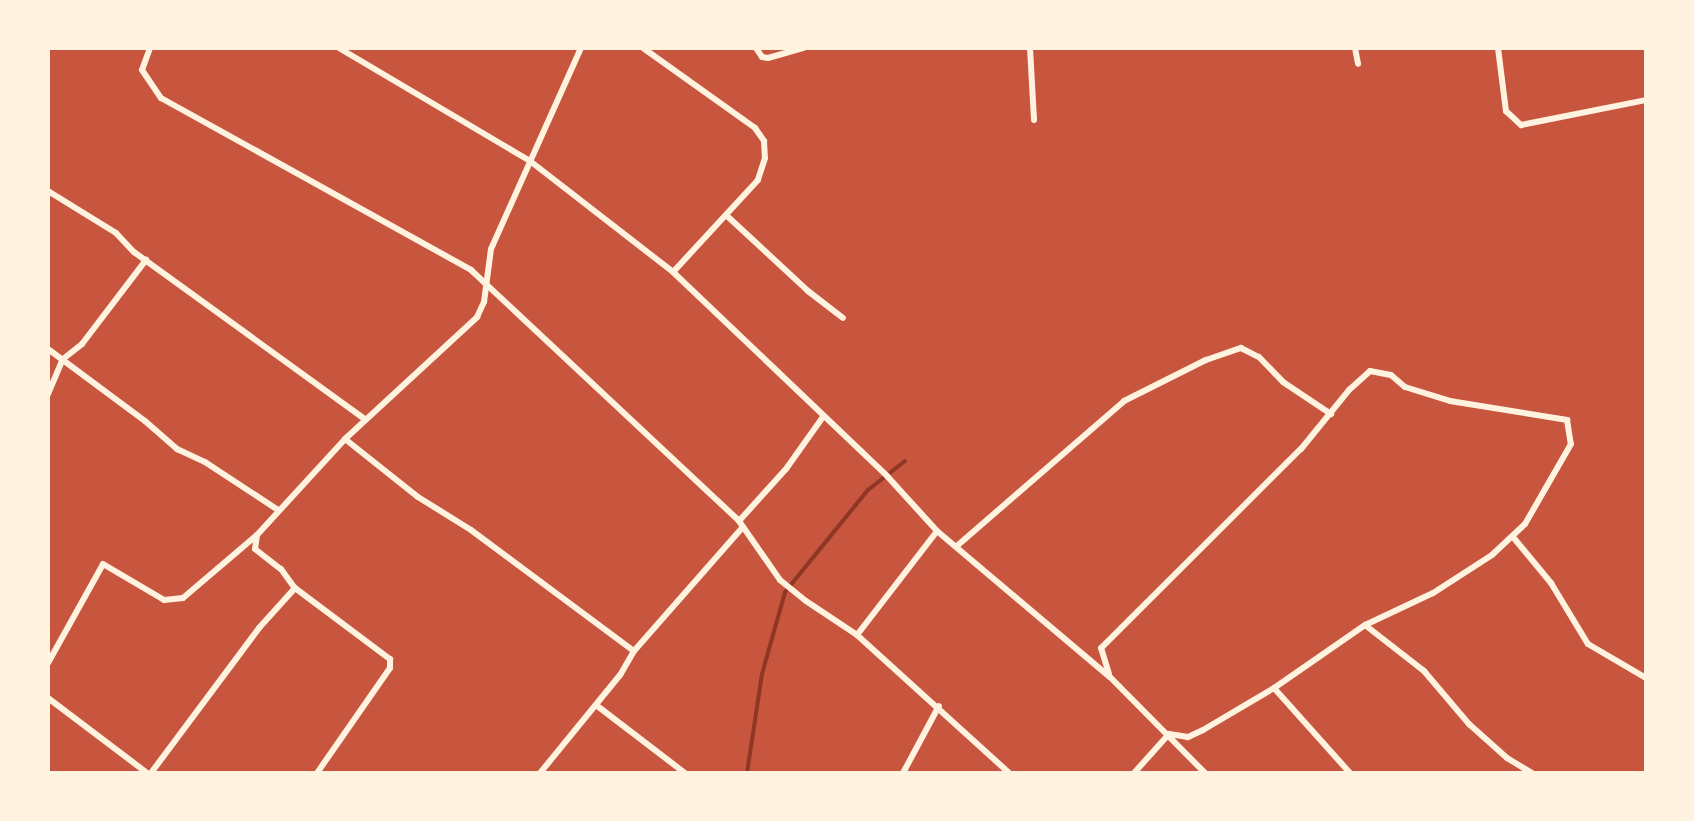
<!DOCTYPE html>
<style>
body{margin:0}
#map{position:relative;width:1694px;height:821px;overflow:hidden;background:#c8553d;font-family:"DejaVu Sans",sans-serif}
div>[style]{position:absolute}
[style*='--x']{left:calc(var(--x)*1px);top:calc(var(--y)*1px);width:calc(var(--w)*1px);rotate:calc(var(--a)*1deg)}
.stream>*{height:4px;margin:-2px;padding:0 2px;transform-origin:2px;border-radius:2px;background:#8f3625}
.minor>*{height:6px;margin:-3px;padding:0 3px;transform-origin:3px;border-radius:3px;background:#fff3e0}
span{translate:-50% -50%;white-space:nowrap;text-align:center;line-height:1.15;-webkit-text-stroke:6px #fff3e0;paint-order:stroke}
.frame{position:absolute;inset:0;border:50px solid #fff3e0;pointer-events:none}
</style>
<div id="map">
<div class="stream">
<div style="--x:747;--y:773;--w:100;--a:-81.4"></div>
<div style="--x:762;--y:674;--w:85;--a:-74.3"></div>
<div style="--x:785;--y:592;--w:132;--a:-50.9"></div>
<div style="--x:868;--y:490;--w:47;--a:-38.1"></div>
</div>
<div class="minor">
<div style="--x:150;--y:48;--w:23;--a:110"></div>
<div style="--x:142;--y:70;--w:34;--a:56"></div>
<div style="--x:161;--y:98;--w:355;--a:29"></div>
<div style="--x:471;--y:270;--w:367;--a:43.1"></div>
<div style="--x:739;--y:521;--w:72;--a:55.2"></div>
<div style="--x:780;--y:580;--w:33;--a:39"></div>
<div style="--x:806;--y:601;--w:61;--a:33.7"></div>
<div style="--x:857;--y:635;--w:131;--a:-52.4"></div>
<div style="--x:937;--y:531;--w:226;--a:40.2"></div>
<div style="--x:1110;--y:677;--w:135;--a:45.3"></div>
<div style="--x:339;--y:48;--w:222;--a:30.6"></div>
<div style="--x:530;--y:161;--w:181;--a:37.8"></div>
<div style="--x:673;--y:272;--w:296;--a:43.6"></div>
<div style="--x:887;--y:476;--w:74;--a:47.7"></div>
<div style="--x:643;--y:48;--w:138;--a:35.5"></div>
<div style="--x:755;--y:128;--w:16;--a:55"></div>
<div style="--x:764;--y:141;--w:17;--a:87"></div>
<div style="--x:765;--y:158;--w:23;--a:108"></div>
<div style="--x:758;--y:180;--w:125;--a:132.7"></div>
<div style="--x:756;--y:48;--w:11;--a:56"></div>
<div style="--x:762;--y:57;--w:6;--a:9"></div>
<div style="--x:768;--y:58;--w:37;--a:-16"></div>
<div style="--x:1030;--y:48;--w:72;--a:86.8"></div>
<div style="--x:1355;--y:48;--w:16;--a:79"></div>
<div style="--x:1498;--y:48;--w:64;--a:82.8"></div>
<div style="--x:1506;--y:111;--w:21;--a:43"></div>
<div style="--x:1521;--y:125;--w:127;--a:-11.3"></div>
<div style="--x:48;--y:191;--w:80;--a:31.7"></div>
<div style="--x:116;--y:233;--w:26;--a:47"></div>
<div style="--x:134;--y:252;--w:286;--a:35.9"></div>
<div style="--x:726;--y:215;--w:112;--a:42.8"></div>
<div style="--x:808;--y:291;--w:44;--a:37.6"></div>
<div style="--x:48;--y:349;--w:121;--a:36.6"></div>
<div style="--x:145;--y:421;--w:43;--a:41.2"></div>
<div style="--x:177;--y:449;--w:31;--a:25"></div>
<div style="--x:205;--y:462;--w:87;--a:33.3"></div>
<div style="--x:48;--y:394;--w:38;--a:-67"></div>
<div style="--x:63;--y:359;--w:24;--a:-38"></div>
<div style="--x:82;--y:344;--w:106;--a:-52.7"></div>
<div style="--x:345;--y:439;--w:93;--a:38.5"></div>
<div style="--x:418;--y:497;--w:62;--a:31.9"></div>
<div style="--x:471;--y:530;--w:203;--a:36.6"></div>
<div style="--x:634;--y:651;--w:28;--a:120"></div>
<div style="--x:620;--y:675;--w:127;--a:129.2"></div>
<div style="--x:739;--y:521;--w:70;--a:-47.9"></div>
<div style="--x:786;--y:469;--w:64;--a:-54.6"></div>
<div style="--x:257;--y:535;--w:14;--a:98"></div>
<div style="--x:255;--y:549;--w:33;--a:38"></div>
<div style="--x:281;--y:569;--w:24;--a:54"></div>
<div style="--x:295;--y:588;--w:119;--a:36.8"></div>
<div style="--x:390;--y:659;--w:9;--a:90"></div>
<div style="--x:390;--y:668;--w:128;--a:124.8"></div>
<div style="--x:1513;--y:537;--w:60;--a:50.4"></div>
<div style="--x:1551;--y:583;--w:71;--a:58.8"></div>
<div style="--x:1588;--y:644;--w:67;--a:30.4"></div>
<div style="--x:958;--y:545;--w:220;--a:-40.9"></div>
<div style="--x:1124;--y:401;--w:92;--a:-26.6"></div>
<div style="--x:1206;--y:360;--w:37;--a:-19"></div>
<div style="--x:1241;--y:348;--w:20;--a:27"></div>
<div style="--x:1259;--y:357;--w:35;--a:46"></div>
<div style="--x:1283;--y:382;--w:58;--a:33.7"></div>
<div style="--x:1365;--y:625;--w:75;--a:37.9"></div>
<div style="--x:1424;--y:671;--w:70;--a:49.7"></div>
<div style="--x:1469;--y:724;--w:51;--a:41.8"></div>
<div style="--x:1507;--y:758;--w:29;--a:31"></div>
<div style="--x:857;--y:635;--w:205;--a:42.2"></div>
<div style="--x:634;--y:651;--w:165;--a:-48.7"></div>
<div style="--x:48;--y:663;--w:113;--a:-60.9"></div>
<div style="--x:103;--y:564;--w:71;--a:30.5"></div>
<div style="--x:164;--y:600;--w:19;--a:-6"></div>
<div style="--x:183;--y:598;--w:97;--a:-40.4"></div>
<div style="--x:257;--y:535;--w:130;--a:-47.5"></div>
<div style="--x:345;--y:439;--w:180;--a:-42.7"></div>
<div style="--x:477;--y:317;--w:17;--a:-65"></div>
<div style="--x:484;--y:302;--w:53;--a:-82.5"></div>
<div style="--x:491;--y:249;--w:220;--a:-65.9"></div>
<div style="--x:1109;--y:674;--w:27;--a:-107"></div>
<div style="--x:1101;--y:648;--w:282;--a:-44.9"></div>
<div style="--x:1301;--y:449;--w:76;--a:-50.9"></div>
<div style="--x:1349;--y:390;--w:28;--a:-42"></div>
<div style="--x:1370;--y:371;--w:21;--a:11"></div>
<div style="--x:1391;--y:375;--w:18;--a:41"></div>
<div style="--x:1405;--y:387;--w:47;--a:17.3"></div>
<div style="--x:1450;--y:401;--w:119;--a:9.2"></div>
<div style="--x:1567;--y:420;--w:24;--a:81"></div>
<div style="--x:1571;--y:444;--w:92;--a:119.9"></div>
<div style="--x:1525;--y:524;--w:45;--a:136.8"></div>
<div style="--x:1492;--y:555;--w:70;--a:147.2"></div>
<div style="--x:1433;--y:593;--w:75;--a:154.8"></div>
<div style="--x:1365;--y:625;--w:111;--a:145.3"></div>
<div style="--x:1274;--y:688;--w:82;--a:149.4"></div>
<div style="--x:1203;--y:730;--w:17;--a:155"></div>
<div style="--x:1188;--y:737;--w:19;--a:-171"></div>
<div style="--x:1169;--y:734;--w:52;--a:131.9"></div>
<div style="--x:1274;--y:688;--w:114;--a:48.2"></div>
<div style="--x:48;--y:698;--w:124;--a:37.1"></div>
<div style="--x:596;--y:705;--w:112;--a:37.4"></div>
<div style="--x:151;--y:773;--w:181;--a:-53.3"></div>
<div style="--x:259;--y:628;--w:54;--a:-48"></div>
<div style="--x:903;--y:773;--w:76;--a:-61.8"></div>
</div>
<div class="frame"></div>
</div>
